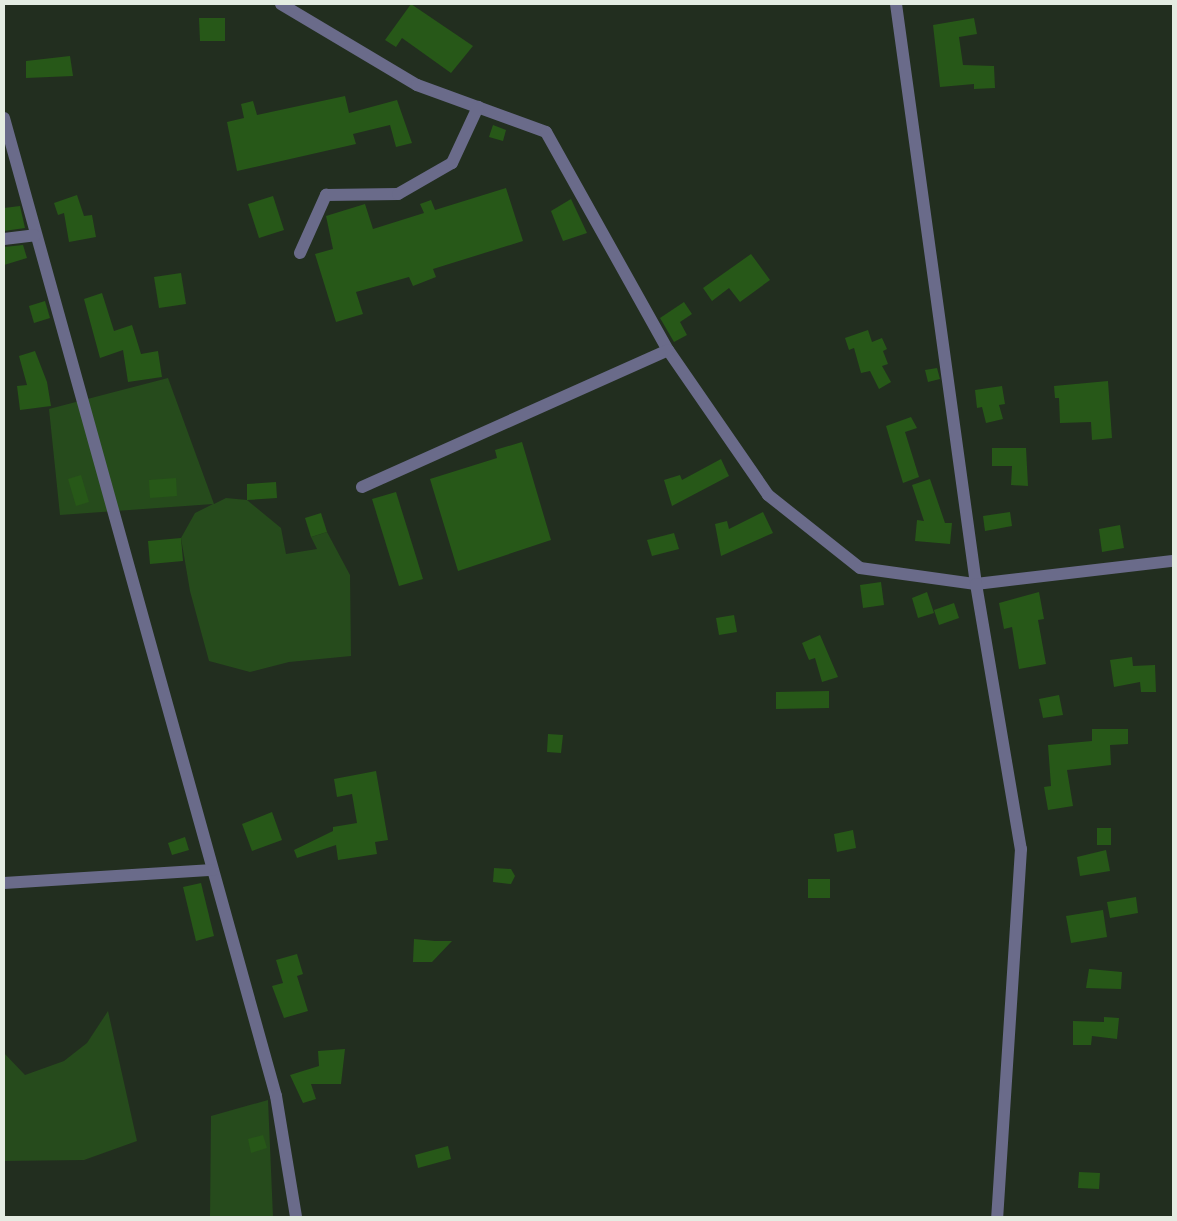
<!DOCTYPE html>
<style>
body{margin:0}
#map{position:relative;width:1177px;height:1221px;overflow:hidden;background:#222e1f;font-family:Barlow,sans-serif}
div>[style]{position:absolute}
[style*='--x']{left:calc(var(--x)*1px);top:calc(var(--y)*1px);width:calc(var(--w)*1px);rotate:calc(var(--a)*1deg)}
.green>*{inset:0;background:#264b1c}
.building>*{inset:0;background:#275818}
.minor>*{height:12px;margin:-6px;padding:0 6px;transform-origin:6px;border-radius:6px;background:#6a6b8a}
span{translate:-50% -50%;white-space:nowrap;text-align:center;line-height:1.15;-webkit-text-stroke:5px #192416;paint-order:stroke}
.frame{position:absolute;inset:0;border:5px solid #e4ece2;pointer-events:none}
</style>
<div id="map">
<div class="green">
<div style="clip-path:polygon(168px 378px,214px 504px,226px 498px,247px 500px,281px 528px,286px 554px,317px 549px,311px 537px,327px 532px,350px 575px,351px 656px,289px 662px,250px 672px,209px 661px,190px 591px,181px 538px,195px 513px,213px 504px,60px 515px,49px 409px)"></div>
<div style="clip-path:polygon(108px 1011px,137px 1141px,84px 1160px,4px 1161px,4px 1053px,25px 1075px,64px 1061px,87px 1043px)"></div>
<div style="clip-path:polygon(268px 1100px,273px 1217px,210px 1217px,211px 1116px)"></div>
</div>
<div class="building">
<div style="clip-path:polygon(411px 4px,473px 46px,451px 73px,402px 38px,396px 47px,385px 40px)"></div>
<div style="clip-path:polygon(199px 18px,225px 18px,225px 41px,200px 41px)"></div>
<div style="clip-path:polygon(974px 18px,977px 34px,959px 37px,963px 65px,994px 66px,995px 88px,974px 89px,974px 84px,940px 87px,933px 25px)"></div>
<div style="clip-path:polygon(70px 56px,73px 76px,26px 78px,26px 61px)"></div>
<div style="clip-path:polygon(345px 96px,349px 113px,397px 100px,412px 143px,396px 147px,390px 125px,353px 134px,356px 144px,237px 171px,227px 122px,244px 118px,241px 104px,253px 101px,257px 115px)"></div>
<div style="clip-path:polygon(493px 125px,506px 130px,503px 141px,489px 137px)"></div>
<div style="clip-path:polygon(506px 188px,523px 241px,433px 269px,436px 277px,413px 286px,409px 277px,356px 292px,363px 314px,336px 322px,315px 254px,333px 249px,326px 216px,365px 204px,373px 229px,424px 213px,420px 204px,431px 200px,435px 210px)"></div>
<div style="clip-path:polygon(77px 195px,84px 216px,92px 215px,96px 237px,69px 242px,64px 213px,58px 215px,54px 203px)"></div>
<div style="clip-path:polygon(273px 196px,284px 230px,259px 238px,248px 204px)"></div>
<div style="clip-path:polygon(571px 199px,587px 233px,563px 241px,551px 211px)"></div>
<div style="clip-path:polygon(20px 206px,25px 228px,4px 231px,4px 208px)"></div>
<div style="clip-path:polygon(23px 245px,27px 258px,4px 265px,4px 247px)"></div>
<div style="clip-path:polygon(751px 254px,770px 280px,740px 302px,729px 288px,712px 301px,703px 288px)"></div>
<div style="clip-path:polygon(181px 273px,186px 304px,159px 308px,154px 277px)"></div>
<div style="clip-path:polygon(102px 293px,114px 331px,132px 325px,141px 354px,158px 351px,162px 377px,128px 382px,123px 350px,100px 358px,84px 299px)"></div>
<div style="clip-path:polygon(45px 301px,50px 318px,34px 323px,29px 306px)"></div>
<div style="clip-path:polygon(684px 302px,692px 314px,680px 322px,687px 335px,674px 342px,660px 318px)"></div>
<div style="clip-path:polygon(868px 330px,872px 342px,882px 338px,887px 349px,883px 351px,888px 364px,882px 366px,891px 382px,879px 389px,870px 371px,861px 373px,854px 348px,849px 350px,845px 338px)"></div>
<div style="clip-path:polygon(35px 351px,47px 382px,51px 406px,20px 410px,17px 386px,27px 385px,19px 356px)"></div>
<div style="clip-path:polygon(937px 368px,940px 379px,928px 382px,925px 370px)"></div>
<div style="clip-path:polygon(1108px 381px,1112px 438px,1092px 440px,1091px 422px,1060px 423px,1059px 398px,1055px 398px,1054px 386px)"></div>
<div style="clip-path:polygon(1002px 386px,1005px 404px,999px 405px,1003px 419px,986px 423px,982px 407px,977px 408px,975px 390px)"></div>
<div style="clip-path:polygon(911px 417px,917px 428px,905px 432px,919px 477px,903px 483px,886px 426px)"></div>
<div style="clip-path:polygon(522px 442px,551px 540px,458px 571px,430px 479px,497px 458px,495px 450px)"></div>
<div style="clip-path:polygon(992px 448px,1026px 448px,1028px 486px,1011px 485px,1012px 466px,992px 466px)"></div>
<div style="clip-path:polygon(721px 459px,729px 476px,672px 506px,664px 480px,680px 475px,682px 480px)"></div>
<div style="clip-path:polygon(81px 475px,89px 502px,76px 506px,68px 479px)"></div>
<div style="clip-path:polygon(176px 478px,177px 496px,150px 498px,149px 480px)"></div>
<div style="clip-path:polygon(930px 479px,945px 523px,952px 523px,950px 544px,915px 541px,917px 520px,924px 521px,912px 485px)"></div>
<div style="clip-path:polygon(276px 482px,277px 498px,247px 500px,247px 484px)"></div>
<div style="clip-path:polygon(396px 492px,423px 579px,399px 586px,372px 499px)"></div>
<div style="clip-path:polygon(763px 512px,773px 533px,721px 556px,715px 524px,727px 521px,729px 529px)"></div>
<div style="clip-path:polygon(1010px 512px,1012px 526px,985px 531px,983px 516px)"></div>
<div style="clip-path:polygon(321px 513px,327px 532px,311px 537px,305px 518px)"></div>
<div style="clip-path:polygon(1120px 525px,1124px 548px,1102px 552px,1099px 529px)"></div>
<div style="clip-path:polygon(674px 533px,679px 549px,652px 556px,647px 540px)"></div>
<div style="clip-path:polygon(181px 538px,183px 561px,150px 564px,148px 541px)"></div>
<div style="clip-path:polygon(881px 582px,884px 605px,863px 608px,860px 585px)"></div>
<div style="clip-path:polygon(927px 592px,934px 613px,918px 618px,912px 598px)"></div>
<div style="clip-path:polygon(1039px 592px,1044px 619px,1038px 620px,1046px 664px,1019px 669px,1012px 627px,1004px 629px,999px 603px)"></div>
<div style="clip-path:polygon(954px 603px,959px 618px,939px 625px,934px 610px)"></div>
<div style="clip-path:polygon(734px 615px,737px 632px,719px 635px,716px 618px)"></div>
<div style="clip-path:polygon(820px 635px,838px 677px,822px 682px,815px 658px,809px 660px,802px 643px)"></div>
<div style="clip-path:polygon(1132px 657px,1133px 666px,1155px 665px,1156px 692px,1141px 692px,1140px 682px,1114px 687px,1110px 660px)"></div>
<div style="clip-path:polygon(829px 691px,829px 708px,776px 709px,776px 692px)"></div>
<div style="clip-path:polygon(1059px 695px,1063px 715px,1043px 718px,1039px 699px)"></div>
<div style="clip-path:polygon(1092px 729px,1128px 729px,1128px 744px,1110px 745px,1111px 765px,1067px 770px,1073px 806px,1048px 810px,1044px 787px,1051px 786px,1048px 745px,1092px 741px)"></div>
<div style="clip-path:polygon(548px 734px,563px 735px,561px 753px,547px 752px)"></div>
<div style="clip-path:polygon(376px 771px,388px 840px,375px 842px,377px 854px,338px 860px,336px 845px,297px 858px,294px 850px,333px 831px,333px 827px,357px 823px,352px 794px,337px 797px,334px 779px)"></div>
<div style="clip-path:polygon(272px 812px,282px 840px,252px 851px,242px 824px)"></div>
<div style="clip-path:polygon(1097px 828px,1111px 828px,1111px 845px,1097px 845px)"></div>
<div style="clip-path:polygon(853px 830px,856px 848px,837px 852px,834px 834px)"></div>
<div style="clip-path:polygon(185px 837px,189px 850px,172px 855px,168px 843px)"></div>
<div style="clip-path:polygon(1106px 850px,1110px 871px,1080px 876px,1077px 857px)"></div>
<div style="clip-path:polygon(494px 868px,511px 869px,515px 876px,511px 884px,493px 882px)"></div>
<div style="clip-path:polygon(808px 879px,830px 879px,830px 898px,808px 898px)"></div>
<div style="clip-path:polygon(201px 883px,214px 936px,196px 941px,183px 887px)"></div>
<div style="clip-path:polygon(1136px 897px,1138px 913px,1110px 918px,1107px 902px)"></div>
<div style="clip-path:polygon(1103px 910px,1107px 937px,1071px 943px,1066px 916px)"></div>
<div style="clip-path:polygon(414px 939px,435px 941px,452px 941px,432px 962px,413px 962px)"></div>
<div style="clip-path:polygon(297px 954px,303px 974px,297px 976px,308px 1011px,284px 1018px,272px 986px,283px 983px,276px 960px)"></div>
<div style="clip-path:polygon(1089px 969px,1122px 972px,1121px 989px,1086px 988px)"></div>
<div style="clip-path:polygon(1104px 1017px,1119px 1018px,1117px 1039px,1092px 1036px,1091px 1045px,1073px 1045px,1073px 1021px,1104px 1022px)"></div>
<div style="clip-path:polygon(345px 1049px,341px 1084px,311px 1084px,316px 1099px,303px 1103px,290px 1075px,319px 1066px,318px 1051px)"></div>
<div style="clip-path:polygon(263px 1135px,267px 1148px,251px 1153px,248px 1139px)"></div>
<div style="clip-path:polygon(448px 1146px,451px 1159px,418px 1168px,415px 1155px)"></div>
<div style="clip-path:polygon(1079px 1172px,1100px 1173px,1099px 1189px,1078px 1188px)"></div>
</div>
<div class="minor">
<div style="--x:281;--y:4;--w:158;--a:30.8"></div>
<div style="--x:417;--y:85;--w:137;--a:20"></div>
<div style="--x:546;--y:132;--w:250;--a:60.8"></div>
<div style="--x:668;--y:350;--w:176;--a:55.4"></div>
<div style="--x:768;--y:495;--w:117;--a:38.4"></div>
<div style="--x:860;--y:568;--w:117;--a:7.9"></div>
<div style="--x:976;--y:584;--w:198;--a:-6.7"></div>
<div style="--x:896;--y:4;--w:585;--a:82.15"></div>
<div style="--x:976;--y:584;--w:269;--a:80.4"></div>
<div style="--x:1021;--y:849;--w:369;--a:93.7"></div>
<div style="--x:4;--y:118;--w:1015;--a:74.46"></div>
<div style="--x:276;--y:1096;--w:123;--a:80.6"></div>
<div style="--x:4;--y:239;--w:31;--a:-7"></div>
<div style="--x:300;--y:253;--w:64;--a:-65.9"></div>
<div style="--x:326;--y:195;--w:72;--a:-0.8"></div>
<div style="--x:398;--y:194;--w:62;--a:-29.9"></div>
<div style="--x:452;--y:163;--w:62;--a:-65.1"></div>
<div style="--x:362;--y:487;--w:335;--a:-24.1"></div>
<div style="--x:4;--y:883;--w:209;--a:-3.6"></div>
</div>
<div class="frame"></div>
</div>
